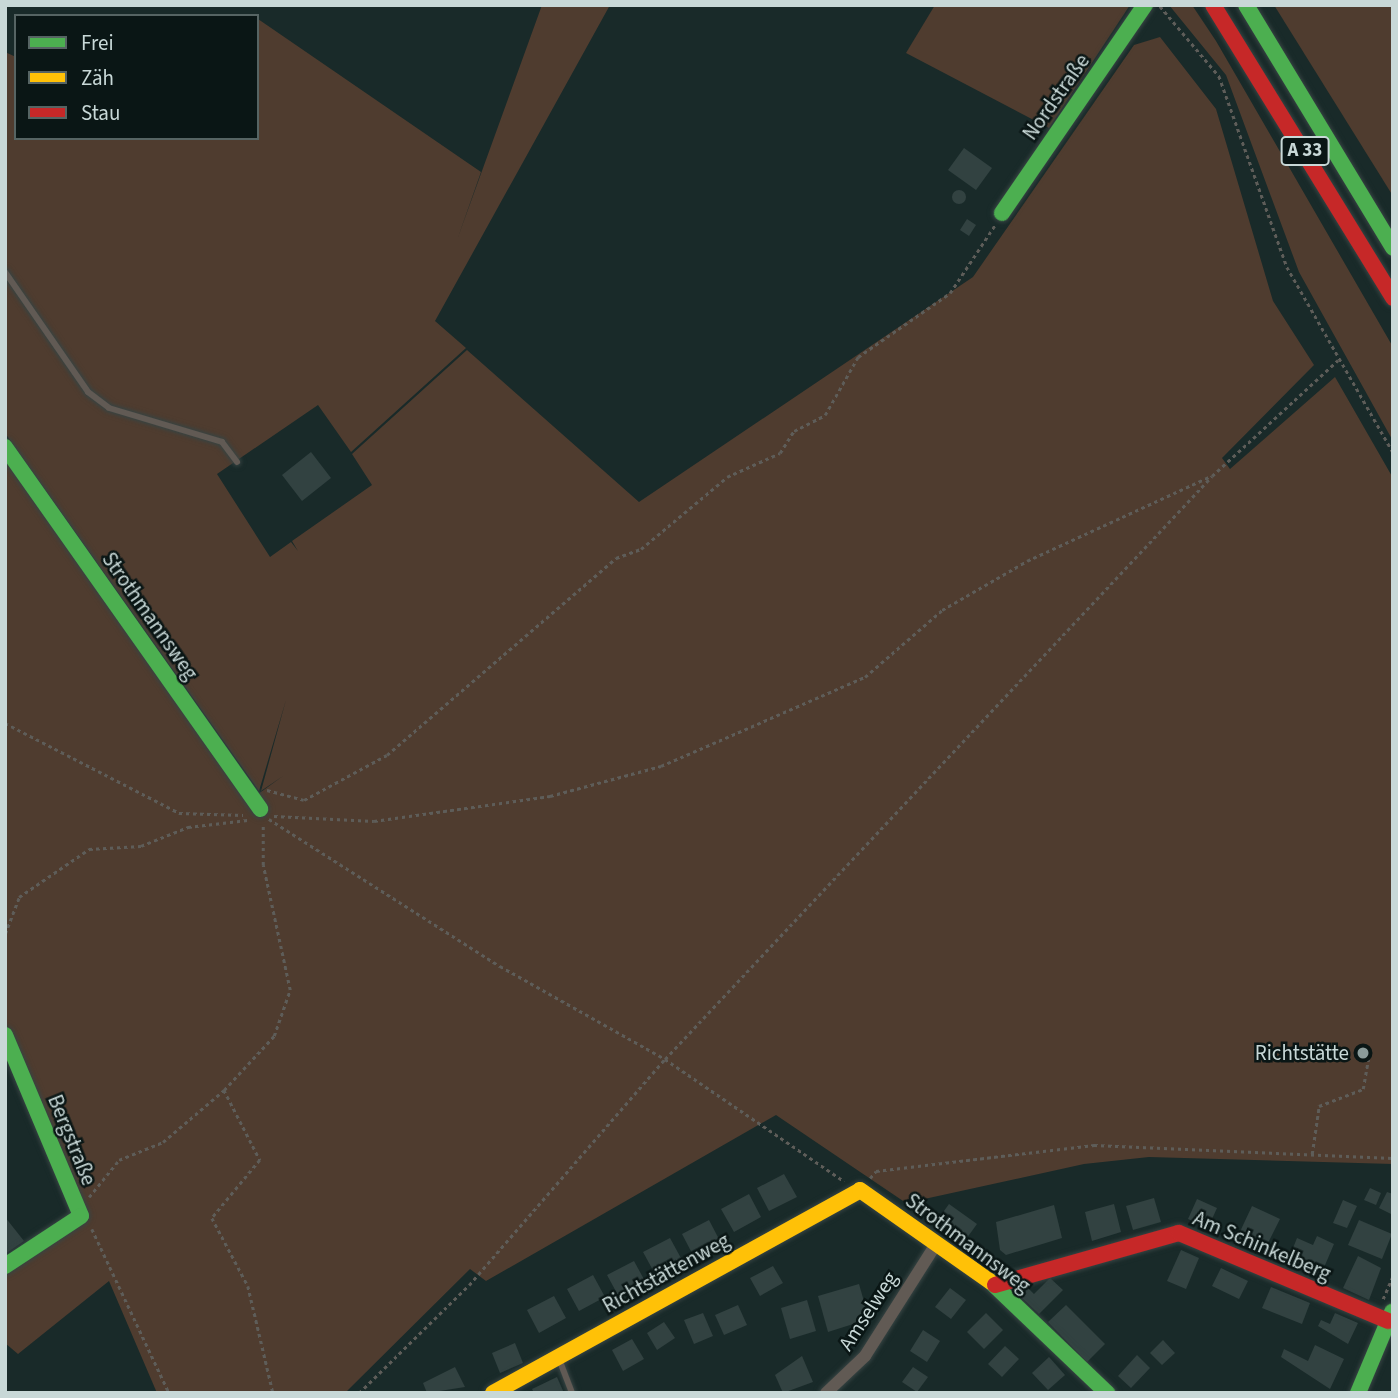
<!DOCTYPE html>
<meta charset="utf-8">
<style>
body{margin:0}
#map{position:relative;width:1398px;height:1398px;overflow:hidden;background:#192a29;font-family:"Source Sans 3",sans-serif}
div>[style]{position:absolute}
[style*='--x']{left:calc(var(--x)*1px);top:calc(var(--y)*1px);width:calc(var(--w)*1px);rotate:calc(var(--a)*1deg)}
.green>*{inset:0;background:#4f3c2f}
.building>*{inset:0;background:#324241}
.round{border-radius:50%}
.path>*{height:2.5px;margin-top:-1.25px;transform-origin:0;background:repeating-linear-gradient(90deg,#5e5d59 0 3.5px,transparent 0 7px)}
.roads{filter:drop-shadow(0 0 2px #374443) drop-shadow(0 0 2px #374443)}
.lane>*{height:6px;margin:-3px;padding:0 3px;transform-origin:3px;border-radius:3px;background:#615a54}
.street>*{height:12px;margin:-6px;padding:0 6px;transform-origin:6px;border-radius:6px;background:#615a54}
.fast>*{height:16px;margin:-8px;padding:0 8px;transform-origin:8px;border-radius:8px;background:#4caf50}
.slow>*{height:16px;margin:-8px;padding:0 8px;transform-origin:8px;border-radius:8px;background:#ffc107}
.jam>*{height:16px;margin:-8px;padding:0 8px;transform-origin:8px;border-radius:8px;background:#c62828}
.dots>*{width:19px;height:19px;translate:-50% -50%;box-sizing:border-box;border:4px solid #0a1615;border-radius:50%}
span{translate:-50% -50%;white-space:nowrap;text-align:center;line-height:1.15;-webkit-text-stroke:5px #0a1615;paint-order:stroke}
.shield-label span{padding:2px 5px;background:#0a1615;border:2px solid;border-radius:5px;-webkit-text-stroke-width:0}
.shield-label{font-size:19px;color:#c8d8d7;font-weight:700}
.street-label{font-size:21px;color:#c8d8d7}
.poi-label{font-size:21px;color:#c8d8d7}
.right{translate:-100% -50%;text-align:right}
.frame{position:absolute;inset:0;border:7px solid #c8d8d7;pointer-events:none}
.legend{position:absolute;left:14px;top:14px;width:245px;height:126px;box-sizing:border-box;background:#0a1615;border:2px solid #566463;margin:0;padding:9px 12px;list-style:none;font-size:21px;color:#c8d8d7}
.legend li{display:flex;align-items:center;gap:14px;height:35px}
.legend b{width:35px;border:2px solid #566463}
</style>
<div id="map">
<div class="green">
<div style="clip-path:polygon(542px 5px,610px 5px,435px 321px,466px 348px,351px 452px,318px 405px,217px 474px,270px 557px,291px 542px,298px 551px,292px 541px,372px 485px,352px 454px,467px 350px,639px 502px,973px 277px,1134px 45px,1160px 37px,1216px 109px,1273px 301px,1314px 365px,1222px 458px,1230px 469px,1335px 377px,1393px 478px,1393px 1164px,1149px 1157px,1084px 1164px,906px 1203px,776px 1115px,486px 1281px,470px 1269px,345px 1393px,157px 1393px,109px 1281px,18px 1354px,5px 1343px,5px 1271px,81px 1216px,5px 1035px,5px 459px,247px 802px,283px 776px,261px 791px,286px 700px,259px 791px,5px 433px,5px 52px,16px 57px,16px 138px,257px 138px,258px 19px,481px 172px,457px 240px)"></div>
<div style="clip-path:polygon(935px 5px,1130px 5px,1049px 128px,906px 53px)"></div>
<div style="clip-path:polygon(1169px 5px,1192px 5px,1216px 41px,1393px 347px,1393px 441px,1299px 272px,1226px 75px)"></div>
<div style="clip-path:polygon(1274px 5px,1393px 5px,1393px 196px)"></div>
</div>
<div class="building">
<div style="clip-path:polygon(964px 148px,992px 168px,976px 190px,948px 170px)"></div>
<div class="round" style="left:952px;top:190px;width:14px;height:14px"></div>
<div style="clip-path:polygon(967px 219px,976px 225px,969px 236px,960px 230px)"></div>
<div style="clip-path:polygon(311px 452px,331px 478px,302px 501px,282px 475px)"></div>
<div style="clip-path:polygon(784px 1174px,797px 1197px,769px 1211px,757px 1188px)"></div>
<div style="clip-path:polygon(1370px 1188px,1381px 1193px,1376px 1205px,1364px 1200px)"></div>
<div style="clip-path:polygon(1387px 1192px,1393px 1194px,1393px 1215px,1379px 1208px)"></div>
<div style="clip-path:polygon(749px 1194px,761px 1217px,734px 1232px,721px 1209px)"></div>
<div style="clip-path:polygon(1154px 1198px,1161px 1222px,1133px 1230px,1126px 1206px)"></div>
<div style="clip-path:polygon(1197px 1199px,1217px 1208px,1208px 1228px,1188px 1219px)"></div>
<div style="clip-path:polygon(1343px 1200px,1357px 1206px,1347px 1228px,1333px 1223px)"></div>
<div style="clip-path:polygon(949px 1204px,977px 1224px,964px 1242px,936px 1222px)"></div>
<div style="clip-path:polygon(1114px 1204px,1121px 1232px,1092px 1241px,1085px 1212px)"></div>
<div style="clip-path:polygon(1054px 1205px,1062px 1238px,1006px 1255px,1000px 1250px,996px 1222px)"></div>
<div style="clip-path:polygon(1252px 1206px,1280px 1219px,1264px 1251px,1237px 1238px)"></div>
<div style="clip-path:polygon(5px 1217px,24px 1241px,5px 1254px)"></div>
<div style="clip-path:polygon(709px 1220px,721px 1243px,694px 1257px,682px 1234px)"></div>
<div style="clip-path:polygon(1359px 1220px,1392px 1234px,1382px 1259px,1348px 1245px)"></div>
<div style="clip-path:polygon(1317px 1236px,1334px 1244px,1320px 1277px,1287px 1263px,1297px 1238px,1313px 1245px)"></div>
<div style="clip-path:polygon(670px 1238px,682px 1260px,655px 1274px,643px 1252px)"></div>
<div style="clip-path:polygon(1181px 1250px,1199px 1258px,1186px 1289px,1167px 1281px)"></div>
<div style="clip-path:polygon(1358px 1256px,1381px 1268px,1369px 1300px,1343px 1288px)"></div>
<div style="clip-path:polygon(634px 1261px,646px 1283px,619px 1297px,607px 1275px)"></div>
<div style="clip-path:polygon(773px 1266px,783px 1283px,760px 1296px,750px 1278px)"></div>
<div style="clip-path:polygon(1221px 1268px,1248px 1281px,1239px 1299px,1212px 1286px)"></div>
<div style="clip-path:polygon(593px 1275px,605px 1297px,579px 1311px,567px 1289px)"></div>
<div style="clip-path:polygon(1050px 1278px,1063px 1290px,1039px 1314px,1020px 1296px,1028px 1288px,1034px 1294px)"></div>
<div style="clip-path:polygon(859px 1284px,869px 1319px,828px 1332px,818px 1296px)"></div>
<div style="clip-path:polygon(1271px 1287px,1310px 1303px,1302px 1324px,1262px 1308px)"></div>
<div style="clip-path:polygon(950px 1288px,966px 1300px,951px 1319px,935px 1307px)"></div>
<div style="clip-path:polygon(554px 1296px,566px 1318px,539px 1333px,527px 1310px)"></div>
<div style="clip-path:polygon(807px 1300px,816px 1331px,790px 1339px,781px 1308px)"></div>
<div style="clip-path:polygon(738px 1305px,747px 1325px,724px 1335px,715px 1315px)"></div>
<div style="clip-path:polygon(1066px 1305px,1105px 1344px,1087px 1362px,1048px 1322px)"></div>
<div style="clip-path:polygon(703px 1313px,713px 1336px,694px 1344px,684px 1320px)"></div>
<div style="clip-path:polygon(986px 1313px,1003px 1330px,984px 1349px,967px 1332px)"></div>
<div style="clip-path:polygon(1335px 1313px,1358px 1323px,1348px 1344px,1318px 1326px,1321px 1320px,1330px 1324px)"></div>
<div style="clip-path:polygon(664px 1322px,675px 1338px,657px 1350px,647px 1333px)"></div>
<div style="clip-path:polygon(923px 1330px,940px 1341px,927px 1362px,910px 1351px)"></div>
<div style="clip-path:polygon(632px 1339px,644px 1359px,623px 1371px,612px 1350px)"></div>
<div style="clip-path:polygon(1163px 1340px,1175px 1353px,1162px 1365px,1150px 1353px)"></div>
<div style="clip-path:polygon(515px 1343px,523px 1363px,500px 1373px,492px 1353px)"></div>
<div style="clip-path:polygon(1315px 1345px,1344px 1359px,1330px 1389px,1281px 1357px,1284px 1349px,1308px 1361px)"></div>
<div style="clip-path:polygon(1005px 1346px,1019px 1359px,1002px 1377px,988px 1364px)"></div>
<div style="clip-path:polygon(1137px 1355px,1150px 1368px,1131px 1388px,1118px 1376px)"></div>
<div style="clip-path:polygon(802px 1356px,813px 1382px,783px 1393px,775px 1375px)"></div>
<div style="clip-path:polygon(1049px 1357px,1065px 1375px,1048px 1390px,1032px 1373px)"></div>
<div style="clip-path:polygon(455px 1367px,465px 1387px,427px 1393px,423px 1383px)"></div>
<div style="clip-path:polygon(913px 1367px,928px 1377px,917px 1392px,902px 1382px)"></div>
<div style="clip-path:polygon(557px 1377px,564px 1393px,534px 1393px,532px 1389px)"></div>
</div>
<div class="path">
<div style="--x:1160;--y:6;--w:92;--a:49.9"></div>
<div style="--x:1219;--y:76;--w:203;--a:70.4"></div>
<div style="--x:1287;--y:267;--w:213;--a:60.2"></div>
<div style="--x:5;--y:723;--w:196;--a:27.3"></div>
<div style="--x:179;--y:813;--w:64;--a:1.8"></div>
<div style="--x:267;--y:790;--w:38;--a:15"></div>
<div style="--x:304;--y:800;--w:94;--a:-28.5"></div>
<div style="--x:387;--y:755;--w:302;--a:-40.7"></div>
<div style="--x:616;--y:558;--w:27;--a:-20"></div>
<div style="--x:641;--y:549;--w:112;--a:-39.9"></div>
<div style="--x:727;--y:477;--w:58;--a:-24.4"></div>
<div style="--x:780;--y:453;--w:26;--a:-58"></div>
<div style="--x:794;--y:431;--w:35;--a:-27"></div>
<div style="--x:825;--y:415;--w:67;--a:-60.4"></div>
<div style="--x:858;--y:357;--w:112;--a:-34.8"></div>
<div style="--x:950;--y:293;--w:82;--a:-56.5"></div>
<div style="--x:274;--y:816;--w:100;--a:2.9"></div>
<div style="--x:374;--y:821;--w:178;--a:-8.1"></div>
<div style="--x:550;--y:796;--w:115;--a:-15.1"></div>
<div style="--x:661;--y:766;--w:223;--a:-23.6"></div>
<div style="--x:865;--y:677;--w:102;--a:-41"></div>
<div style="--x:942;--y:610;--w:98;--a:-30"></div>
<div style="--x:1027;--y:561;--w:200;--a:-24.8"></div>
<div style="--x:269;--y:819;--w:274;--a:32.5"></div>
<div style="--x:500;--y:966;--w:189;--a:29.4"></div>
<div style="--x:665;--y:1059;--w:217;--a:34.3"></div>
<div style="--x:5;--y:934;--w:40;--a:-69"></div>
<div style="--x:19;--y:897;--w:85;--a:-34.4"></div>
<div style="--x:89;--y:849;--w:52;--a:-3.3"></div>
<div style="--x:141;--y:846;--w:51;--a:-22"></div>
<div style="--x:188;--y:827;--w:60;--a:-6.7"></div>
<div style="--x:224;--y:1090;--w:79;--a:62.8"></div>
<div style="--x:260;--y:1160;--w:75;--a:129.6"></div>
<div style="--x:212;--y:1218;--w:77;--a:62.1"></div>
<div style="--x:248;--y:1286;--w:110;--a:76.8"></div>
<div style="--x:1312;--y:1154;--w:49;--a:-81.7"></div>
<div style="--x:1319;--y:1106;--w:47;--a:-21.1"></div>
<div style="--x:1363;--y:1089;--w:36;--a:-80"></div>
<div style="--x:870;--y:1178;--w:9;--a:-49"></div>
<div style="--x:876;--y:1171;--w:220;--a:-6.8"></div>
<div style="--x:1094;--y:1145;--w:299;--a:2.5"></div>
<div style="--x:89;--y:1197;--w:48;--a:-51"></div>
<div style="--x:119;--y:1160;--w:48;--a:-22.2"></div>
<div style="--x:163;--y:1142;--w:80;--a:-40.4"></div>
<div style="--x:224;--y:1090;--w:74;--a:-47.2"></div>
<div style="--x:274;--y:1036;--w:49;--a:-70.8"></div>
<div style="--x:290;--y:990;--w:128;--a:-102.2"></div>
<div style="--x:263;--y:865;--w:39;--a:-90"></div>
<div style="--x:92;--y:1229;--w:181;--a:64.8"></div>
<div style="--x:1383;--y:1299;--w:25;--a:-67"></div>
<div style="--x:359;--y:1393;--w:154;--a:-44.5"></div>
<div style="--x:469;--y:1285;--w:299;--a:-49.1"></div>
<div style="--x:665;--y:1059;--w:799;--a:-46.82"></div>
<div style="--x:1212;--y:476;--w:171;--a:-42.6"></div>
</div>
<div class="roads">
<div class="lane">
<div style="--x:5;--y:272;--w:146;--a:55.3"></div>
<div style="--x:88;--y:392;--w:26;--a:37"></div>
<div style="--x:109;--y:408;--w:118;--a:16.7"></div>
<div style="--x:222;--y:442;--w:25;--a:53"></div>
<div style="--x:559;--y:1359;--w:36;--a:69"></div>
</div>
<div class="street">
<div style="--x:826;--y:1393;--w:54;--a:-43.5"></div>
<div style="--x:865;--y:1356;--w:133;--a:-57.6"></div>
</div>
<div class="fast">
<div style="--x:1246;--y:5;--w:284;--a:58.8"></div>
<div style="--x:1002;--y:213;--w:252;--a:-55.5"></div>
<div style="--x:5;--y:447;--w:443;--a:54.8"></div>
<div style="--x:5;--y:1035;--w:196;--a:67.2"></div>
<div style="--x:81;--y:1216;--w:91;--a:146.7"></div>
<div style="--x:991;--y:1282;--w:161;--a:43.7"></div>
<div style="--x:1358;--y:1393;--w:88;--a:-67.2"></div>
</div>
<div class="slow">
<div style="--x:493;--y:1393;--w:419;--a:-28.9"></div>
<div style="--x:860;--y:1190;--w:160;--a:35.1"></div>
</div>
<div class="jam">
<div style="--x:1213;--y:5;--w:344;--a:58.4"></div>
<div style="--x:995;--y:1285;--w:191;--a:-15.8"></div>
<div style="--x:1179;--y:1233;--w:227;--a:22.8"></div>
</div>
</div>
<div class="dots">
<div style="left:1363px;top:1053px;background:#8b9b9a"></div>
</div>
<div class="shield-label">
<span style="left:1305px;top:151px">A 33</span>
</div>
<div class="street-label">
<span style="left:1056px;top:97px;rotate:-55deg">Nordstraße</span>
<span style="left:150px;top:616px;rotate:55deg">Strothmannsweg</span>
<span style="left:72px;top:1140px;rotate:68deg">Bergstraße</span>
<span style="left:968px;top:1243px;rotate:37deg">Strothmannsweg</span>
<span style="left:1262px;top:1246px;rotate:23deg">Am Schinkelberg</span>
<span style="left:666px;top:1273px;rotate:-29deg">Richtstättenweg</span>
<span style="left:868px;top:1311px;rotate:-57deg">Amselweg</span>
</div>
<div class="poi-label">
<span class="right" style="left:1349px;top:1053px">Richtstätte</span>
</div>
<div class="frame"></div>
<ul class="legend">
<li><b style="height:9px;background:#4caf50"></b>Frei</li>
<li><b style="height:9px;background:#ffc107"></b>Zäh</li>
<li><b style="height:9px;background:#c62828"></b>Stau</li>
</ul>
</div>
